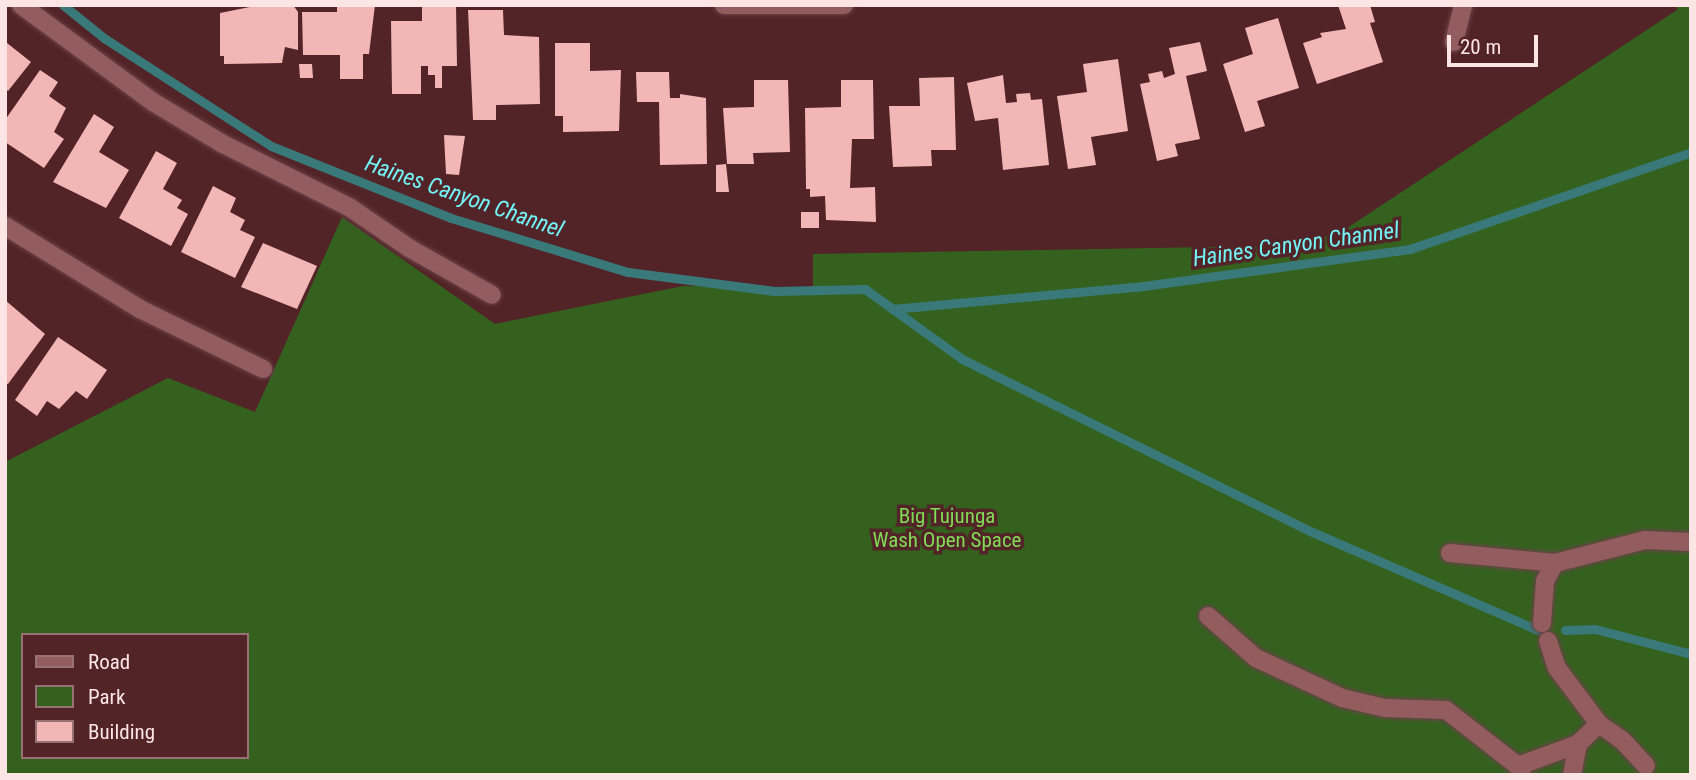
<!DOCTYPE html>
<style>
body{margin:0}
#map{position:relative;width:1696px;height:780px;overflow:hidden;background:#522327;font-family:"Roboto Condensed",sans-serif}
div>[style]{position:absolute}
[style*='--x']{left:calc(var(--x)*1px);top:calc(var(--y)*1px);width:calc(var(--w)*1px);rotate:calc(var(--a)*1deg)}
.green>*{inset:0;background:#34621e}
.stream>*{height:9px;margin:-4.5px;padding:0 4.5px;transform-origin:4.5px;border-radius:4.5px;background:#3a797a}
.building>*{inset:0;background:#f2b6b7}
.roads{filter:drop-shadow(0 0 2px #6a4247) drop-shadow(0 0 2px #6a4247)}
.service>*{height:18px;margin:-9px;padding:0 9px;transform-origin:9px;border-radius:9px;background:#935d5f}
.minor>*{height:18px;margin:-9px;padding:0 9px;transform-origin:9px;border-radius:9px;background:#935d5f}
span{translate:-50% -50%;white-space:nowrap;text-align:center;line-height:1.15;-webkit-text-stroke:7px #522327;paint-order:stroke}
.park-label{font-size:21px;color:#80db56}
.water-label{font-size:23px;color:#73f4f7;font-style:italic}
.frame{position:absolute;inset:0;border:7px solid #fee5e5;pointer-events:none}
.legend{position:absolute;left:21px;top:633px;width:228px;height:126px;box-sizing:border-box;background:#522327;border:2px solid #977173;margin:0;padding:9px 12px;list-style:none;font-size:21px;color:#fee5e5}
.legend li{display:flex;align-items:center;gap:14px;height:35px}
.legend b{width:35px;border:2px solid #977173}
.scale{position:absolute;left:1447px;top:35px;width:91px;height:32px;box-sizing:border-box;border:4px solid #fee5e5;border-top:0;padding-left:9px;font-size:21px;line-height:24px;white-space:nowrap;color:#fee5e5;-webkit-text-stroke:5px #522327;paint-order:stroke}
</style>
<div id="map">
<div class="green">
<div style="clip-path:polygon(evenodd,1677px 5px,1691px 5px,1691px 775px,5px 775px,5px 462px,168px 378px,255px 412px,342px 217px,495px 324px,683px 286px,813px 288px,813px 254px,1263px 246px,1338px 234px,1677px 10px,1677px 5px,23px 635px,247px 635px,247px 757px,23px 757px,23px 635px)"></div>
</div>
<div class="stream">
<div style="--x:63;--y:5;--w:53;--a:38.8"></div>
<div style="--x:104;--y:38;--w:199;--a:32.9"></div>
<div style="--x:271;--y:146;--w:194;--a:21.8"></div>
<div style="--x:451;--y:218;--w:185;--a:17"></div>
<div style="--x:628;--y:272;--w:148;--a:7.4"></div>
<div style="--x:775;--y:291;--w:90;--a:-1.3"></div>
<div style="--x:865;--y:289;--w:120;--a:35.8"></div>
<div style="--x:962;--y:359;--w:388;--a:26.3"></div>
<div style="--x:1310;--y:531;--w:249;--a:23.5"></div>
<div style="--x:892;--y:309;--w:245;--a:-5.2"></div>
<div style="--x:1136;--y:287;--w:277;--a:-7.9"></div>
<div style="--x:1410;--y:249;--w:297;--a:-19"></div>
<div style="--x:1565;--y:630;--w:30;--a:-2"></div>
<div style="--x:1595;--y:629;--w:99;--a:14.6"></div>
</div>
<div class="building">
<div style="clip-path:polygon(260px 5px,293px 5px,298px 12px,298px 50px,285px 47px,282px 63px,224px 64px,224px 56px,220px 56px,220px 13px)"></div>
<div style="clip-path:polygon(343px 5px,375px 5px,369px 54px,363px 54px,363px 79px,340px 79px,340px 55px,303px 55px,302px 12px,337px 12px,337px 6px)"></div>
<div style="clip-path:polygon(422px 5px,456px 5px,457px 66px,442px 66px,442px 88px,435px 88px,435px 75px,428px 75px,428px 66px,421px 66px,421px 94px,392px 94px,391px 21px,422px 21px)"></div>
<div style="clip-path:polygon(1338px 5px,1370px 5px,1375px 22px,1370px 23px,1383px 62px,1317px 84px,1303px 43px,1322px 37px,1320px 33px,1346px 29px)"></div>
<div style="clip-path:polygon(468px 10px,503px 10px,504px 35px,539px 37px,540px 104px,496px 105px,496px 120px,473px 120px)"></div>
<div style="clip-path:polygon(1278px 18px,1299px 88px,1257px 101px,1265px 126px,1245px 132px,1223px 64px,1253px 54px,1245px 28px)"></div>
<div style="clip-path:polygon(1200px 42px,1207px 71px,1186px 76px,1200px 139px,1175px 144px,1178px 156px,1157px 161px,1140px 84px,1150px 82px,1148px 74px,1162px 71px,1164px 78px,1175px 74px,1169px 48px)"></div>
<div style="clip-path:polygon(7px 43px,31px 62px,8px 91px,5px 88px)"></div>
<div style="clip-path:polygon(555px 43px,590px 43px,590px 71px,621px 70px,619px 131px,563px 132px,563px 116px,555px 116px)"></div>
<div style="clip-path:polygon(1118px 59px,1128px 131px,1091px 137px,1096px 165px,1068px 169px,1057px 96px,1087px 92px,1083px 64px)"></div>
<div style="clip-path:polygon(299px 64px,312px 64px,313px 78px,300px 78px)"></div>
<div style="clip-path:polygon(40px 70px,58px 82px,49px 96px,66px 108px,54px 132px,64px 139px,44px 168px,5px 142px,5px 120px)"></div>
<div style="clip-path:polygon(636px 72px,669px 72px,670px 98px,680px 98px,680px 94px,706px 98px,707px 164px,660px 165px,659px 102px,637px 102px)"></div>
<div style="clip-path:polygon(1003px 75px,1006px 103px,1017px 102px,1016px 94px,1030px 93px,1031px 100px,1042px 99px,1049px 165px,1003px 170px,998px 118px,975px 121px,967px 83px)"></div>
<div style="clip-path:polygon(954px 77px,956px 150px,931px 150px,932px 166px,893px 167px,889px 106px,920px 106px,919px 78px)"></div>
<div style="clip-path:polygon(754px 80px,788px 80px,790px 152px,753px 153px,754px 164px,727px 164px,723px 108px,754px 107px)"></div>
<div style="clip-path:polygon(841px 80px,873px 80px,874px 139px,852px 139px,850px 188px,875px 187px,876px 222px,826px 220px,825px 196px,810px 197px,810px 189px,806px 189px,805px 108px,841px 107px)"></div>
<div style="clip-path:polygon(94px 114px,114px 127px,99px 152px,129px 170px,106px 208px,53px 182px)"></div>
<div style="clip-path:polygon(444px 135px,465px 136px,459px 175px,446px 174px)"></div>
<div style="clip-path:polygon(156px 151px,177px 163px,163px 189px,182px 200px,177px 208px,188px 214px,171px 246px,119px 218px)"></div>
<div style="clip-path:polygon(726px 164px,729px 192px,716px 192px,716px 165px)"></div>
<div style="clip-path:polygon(213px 186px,236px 198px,230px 212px,245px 220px,240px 230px,255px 237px,235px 278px,181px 252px)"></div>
<div style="clip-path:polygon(801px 212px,819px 212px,819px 228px,801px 228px)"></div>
<div style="clip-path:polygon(263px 243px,317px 266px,297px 309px,241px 287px)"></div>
<div style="clip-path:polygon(5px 300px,45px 334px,8px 384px,5px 383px)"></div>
<div style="clip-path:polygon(58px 337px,107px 370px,87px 399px,76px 391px,59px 409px,47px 401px,37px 416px,15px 400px)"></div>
</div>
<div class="roads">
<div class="service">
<div style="--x:21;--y:5;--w:164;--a:36.3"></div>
<div style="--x:153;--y:102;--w:82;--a:31"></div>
<div style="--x:223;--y:144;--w:141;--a:26.6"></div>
<div style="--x:349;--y:207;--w:73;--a:34.3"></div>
<div style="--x:409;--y:248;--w:95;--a:29.5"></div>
<div style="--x:1454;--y:42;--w:38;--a:-76"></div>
<div style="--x:1450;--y:553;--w:105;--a:5.4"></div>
<div style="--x:1208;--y:616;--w:64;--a:41.2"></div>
<div style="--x:1256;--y:658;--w:95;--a:24.9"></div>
<div style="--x:1342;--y:698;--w:44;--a:13.1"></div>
<div style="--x:1385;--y:708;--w:61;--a:1.9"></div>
<div style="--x:1446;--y:710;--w:91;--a:37.9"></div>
<div style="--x:1518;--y:766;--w:10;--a:66"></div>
<div style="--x:1542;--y:623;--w:42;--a:-85.9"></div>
<div style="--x:1545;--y:581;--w:21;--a:-61"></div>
<div style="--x:1555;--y:563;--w:93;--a:-14.3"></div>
<div style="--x:1645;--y:540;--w:46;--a:2.5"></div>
<div style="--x:1548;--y:641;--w:28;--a:72"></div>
<div style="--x:1557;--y:668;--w:70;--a:53.1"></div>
<div style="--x:1599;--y:724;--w:28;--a:35"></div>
<div style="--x:1622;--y:740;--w:35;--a:47"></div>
<div style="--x:1518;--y:766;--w:64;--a:-20.1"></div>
<div style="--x:1578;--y:744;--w:29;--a:-44"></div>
<div style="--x:1572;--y:775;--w:32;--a:-79"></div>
</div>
<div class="minor">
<div style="--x:724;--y:5;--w:120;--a:0"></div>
<div style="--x:5;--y:226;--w:158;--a:31.6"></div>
<div style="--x:140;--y:309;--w:137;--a:26"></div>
</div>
</div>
<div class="park-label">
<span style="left:947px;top:528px">Big Tujunga<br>Wash Open Space</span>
</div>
<div class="water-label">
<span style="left:464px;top:197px;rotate:19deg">Haines Canyon Channel</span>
<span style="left:1296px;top:245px;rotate:-8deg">Haines Canyon Channel</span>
</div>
<div class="frame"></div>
<ul class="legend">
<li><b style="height:9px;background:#935d5f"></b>Road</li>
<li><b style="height:19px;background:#34621e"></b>Park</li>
<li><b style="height:19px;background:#f2b6b7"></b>Building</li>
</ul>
<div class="scale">20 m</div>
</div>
